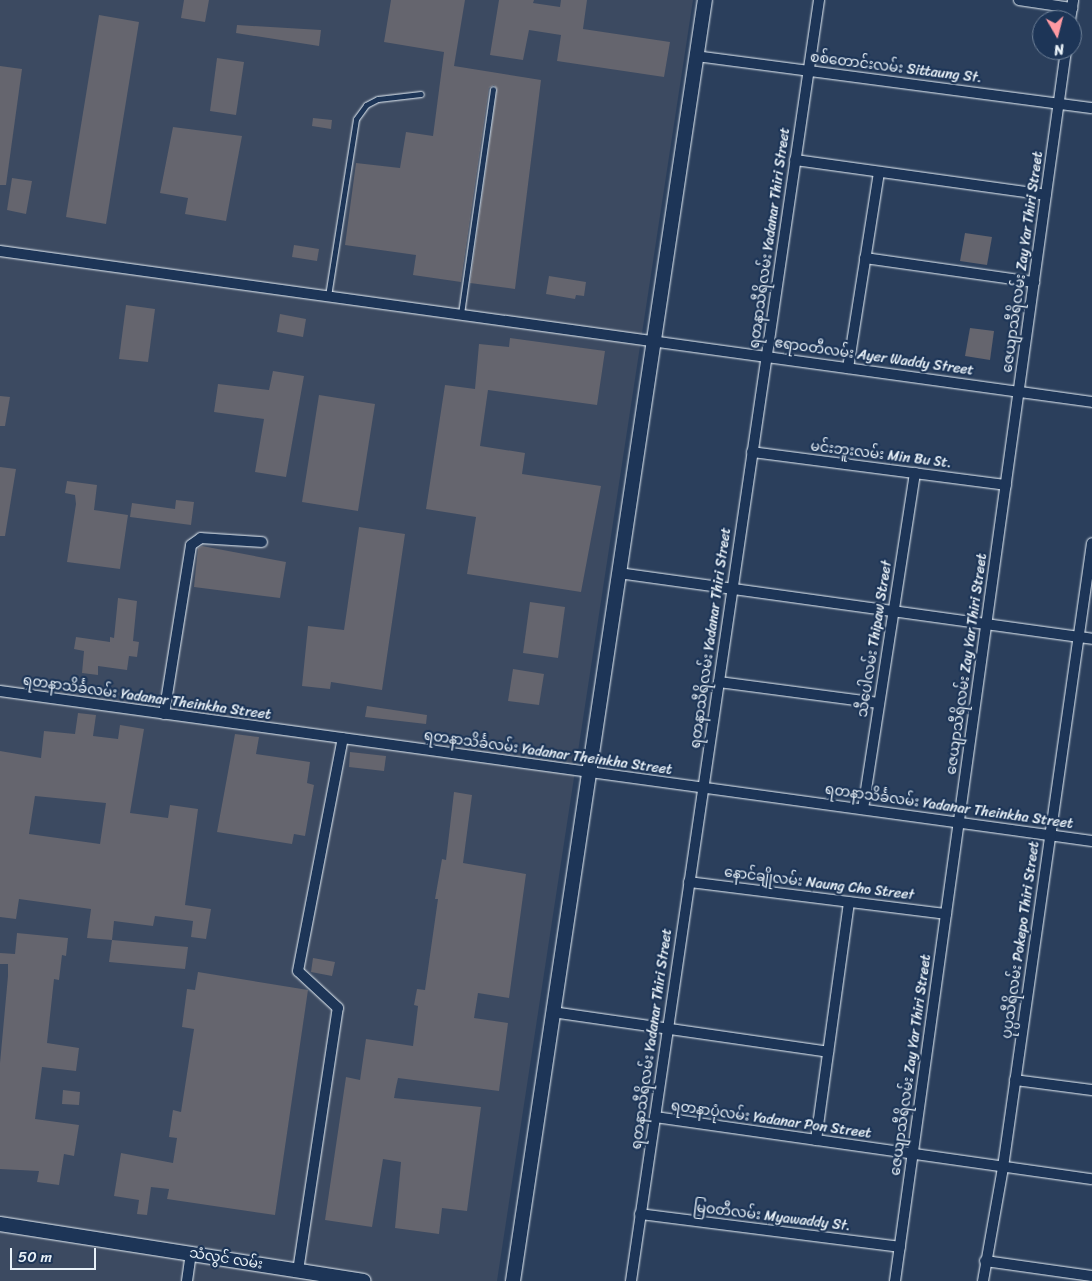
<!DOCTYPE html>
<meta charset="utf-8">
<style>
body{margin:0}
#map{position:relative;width:1092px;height:1281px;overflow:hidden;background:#2b3f5c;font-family:Sriracha,"Noto Sans Myanmar",sans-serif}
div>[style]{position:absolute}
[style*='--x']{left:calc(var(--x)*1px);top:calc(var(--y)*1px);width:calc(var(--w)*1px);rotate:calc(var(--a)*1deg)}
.built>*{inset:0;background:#3c4a61}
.building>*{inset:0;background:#65656e}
.roads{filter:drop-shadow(0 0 1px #e8f1f8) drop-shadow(0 0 1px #e8f1f8)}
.lane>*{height:5px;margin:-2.5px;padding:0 2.5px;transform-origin:2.5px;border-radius:2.5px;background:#1d3557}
.street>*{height:10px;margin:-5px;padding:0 5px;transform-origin:5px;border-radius:5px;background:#1d3557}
.secondary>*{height:14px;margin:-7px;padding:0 7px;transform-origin:7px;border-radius:7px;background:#1d3557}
span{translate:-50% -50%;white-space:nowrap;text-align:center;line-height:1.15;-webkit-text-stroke:4.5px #1d3557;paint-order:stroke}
.street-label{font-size:14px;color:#e8f1f8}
.north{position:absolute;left:1032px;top:10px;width:50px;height:50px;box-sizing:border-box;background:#1d3557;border:1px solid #6e8097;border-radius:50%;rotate:172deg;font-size:14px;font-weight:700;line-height:20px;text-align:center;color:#e8f1f8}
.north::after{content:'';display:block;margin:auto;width:18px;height:22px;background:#ff9aa2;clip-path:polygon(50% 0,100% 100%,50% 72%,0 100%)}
.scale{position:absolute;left:10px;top:1248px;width:86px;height:22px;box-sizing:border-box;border:2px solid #e8f1f8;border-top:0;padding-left:6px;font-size:15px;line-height:18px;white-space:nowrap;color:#e8f1f8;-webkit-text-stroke:4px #1d3557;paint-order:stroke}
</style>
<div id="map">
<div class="built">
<div style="clip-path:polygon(0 0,693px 0,497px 1281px,0 1281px)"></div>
</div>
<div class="building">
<div style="clip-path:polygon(184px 0,209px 0,205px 22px,181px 18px)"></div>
<div style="clip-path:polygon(391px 0,465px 0,454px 66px,541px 80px,515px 289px,470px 283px,497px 90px,494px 85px,489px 88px,461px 282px,413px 275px,416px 255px,345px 245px,356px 163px,400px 168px,406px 132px,433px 136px,444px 52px,384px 42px)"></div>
<div style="clip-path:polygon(499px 0,534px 0,533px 3px,560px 7px,561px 0,587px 0,583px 29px,670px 42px,664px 77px,557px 61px,561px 35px,529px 30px,523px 60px,490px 55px)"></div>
<div style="clip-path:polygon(99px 15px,139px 22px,106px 224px,66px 217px)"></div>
<div style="clip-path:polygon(237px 25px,321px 30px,319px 46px,236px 33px)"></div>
<div style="clip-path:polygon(217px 58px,244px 62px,236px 115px,210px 111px)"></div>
<div style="clip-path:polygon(0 66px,22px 69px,6px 185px,0 185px)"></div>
<div style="clip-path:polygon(313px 118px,332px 120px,331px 129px,312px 126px)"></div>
<div style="clip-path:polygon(173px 127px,242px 136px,226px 221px,185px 214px,188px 198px,160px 193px)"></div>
<div style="clip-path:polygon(12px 178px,32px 181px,26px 214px,7px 210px)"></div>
<div style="clip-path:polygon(965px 233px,992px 237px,987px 265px,960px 261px)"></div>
<div style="clip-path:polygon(294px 245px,319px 249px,317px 261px,292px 257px)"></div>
<div style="clip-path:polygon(549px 276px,586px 282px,584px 296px,576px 295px,575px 299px,546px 294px)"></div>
<div style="clip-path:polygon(126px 305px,155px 309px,148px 362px,119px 359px)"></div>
<div style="clip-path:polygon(280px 314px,306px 319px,303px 337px,277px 332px)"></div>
<div style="clip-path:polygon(970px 328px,994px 331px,990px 360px,965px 356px)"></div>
<div style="clip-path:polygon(510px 338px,605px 351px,597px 405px,488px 390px,480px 446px,525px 453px,522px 474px,601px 486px,581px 592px,467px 574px,476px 517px,426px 509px,445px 385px,475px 389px,479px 344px,509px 347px)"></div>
<div style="clip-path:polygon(273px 371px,304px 376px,286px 477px,255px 472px,264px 419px,214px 412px,218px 384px,269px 390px)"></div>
<div style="clip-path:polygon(319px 395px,375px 404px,358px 511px,302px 502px)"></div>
<div style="clip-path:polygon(0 396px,10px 397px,5px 426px,0 426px)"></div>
<div style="clip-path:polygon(0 467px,16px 469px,5px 536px,0 536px)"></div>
<div style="clip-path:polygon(67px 481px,97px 485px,94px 510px,128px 515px,120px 569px,67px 562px,76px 504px,75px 495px,65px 493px)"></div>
<div style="clip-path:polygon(176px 500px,194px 502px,191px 525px,130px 517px,132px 503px,175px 509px)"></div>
<div style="clip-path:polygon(359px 527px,405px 534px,382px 690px,331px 682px,330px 689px,302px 686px,308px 626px,344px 630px)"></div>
<div style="clip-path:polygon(202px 546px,286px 562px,280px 598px,194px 587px,198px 548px)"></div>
<div style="clip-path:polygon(118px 598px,137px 601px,133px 641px,139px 642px,137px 657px,129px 656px,127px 670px,98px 666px,98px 675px,82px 673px,84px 651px,74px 649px,76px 637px,110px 642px,110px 637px,114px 638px)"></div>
<div style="clip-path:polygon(530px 602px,565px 607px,558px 658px,523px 653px)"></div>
<div style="clip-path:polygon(513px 669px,544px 674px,539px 705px,508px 701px)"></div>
<div style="clip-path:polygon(367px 706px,427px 715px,426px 724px,365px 717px)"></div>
<div style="clip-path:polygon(evenodd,78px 713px,96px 715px,93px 736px,118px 739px,120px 725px,144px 729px,130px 813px,168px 818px,170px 805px,198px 809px,185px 905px,211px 909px,206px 939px,191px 937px,193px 921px,155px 916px,153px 926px,114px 921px,112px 940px,87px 938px,91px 909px,19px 899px,16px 919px,0 917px,0 751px,41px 758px,44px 731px,75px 734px,78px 713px,35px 796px,106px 803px,100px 844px,29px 834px,35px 796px)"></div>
<div style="clip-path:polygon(235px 734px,259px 737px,256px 754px,310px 762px,307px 783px,314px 785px,305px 836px,294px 834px,292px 844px,217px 832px)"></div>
<div style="clip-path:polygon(350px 752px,386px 756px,384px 771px,349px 767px)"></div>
<div style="clip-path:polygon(454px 792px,472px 795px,463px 863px,526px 874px,509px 998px,478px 993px,474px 1018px,508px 1023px,499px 1091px,398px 1078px,396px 1087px,394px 1098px,481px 1107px,467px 1211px,442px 1208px,439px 1234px,395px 1228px,401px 1162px,383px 1159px,372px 1227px,325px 1220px,346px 1077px,360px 1080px,366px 1039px,413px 1046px,418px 1006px,414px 1005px,417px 989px,425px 990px,438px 899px,435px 899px,442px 859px,446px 860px)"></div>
<div style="clip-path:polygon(17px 933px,68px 938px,66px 956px,62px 955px,59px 980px,54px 979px,47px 1043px,79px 1048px,76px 1071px,42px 1067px,35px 1119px,79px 1125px,74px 1156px,64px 1154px,59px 1185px,37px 1182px,39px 1171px,0 1169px,0 1063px,8px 976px,8px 964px,0 964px,0 953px,15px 954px)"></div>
<div style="clip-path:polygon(112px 940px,188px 947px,185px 969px,109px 962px)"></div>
<div style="clip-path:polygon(313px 958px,335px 962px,332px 976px,311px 972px)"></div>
<div style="clip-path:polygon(198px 972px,308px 990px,275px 1215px,167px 1199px,169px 1189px,151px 1187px,147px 1215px,137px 1214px,139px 1200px,114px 1196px,121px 1153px,173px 1163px,177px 1138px,169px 1137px,173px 1110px,181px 1112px,194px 1029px,182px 1027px,187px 989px,195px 990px)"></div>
<div style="clip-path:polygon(63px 1090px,80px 1092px,79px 1105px,62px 1104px)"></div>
</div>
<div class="roads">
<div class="lane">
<div style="--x:328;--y:296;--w:179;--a:-81"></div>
<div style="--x:356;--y:119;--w:17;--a:-54"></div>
<div style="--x:366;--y:105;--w:13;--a:-27"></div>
<div style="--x:378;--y:99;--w:43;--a:-6.6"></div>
<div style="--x:461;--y:314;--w:227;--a:-81.9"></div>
</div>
<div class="street">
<div style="--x:1019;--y:0;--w:54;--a:8.6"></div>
<div style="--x:1070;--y:20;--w:20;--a:-81"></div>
<div style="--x:696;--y:56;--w:399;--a:7.5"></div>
<div style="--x:795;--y:160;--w:253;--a:7.9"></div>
<div style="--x:0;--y:251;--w:1102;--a:7.87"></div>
<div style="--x:865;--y:258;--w:171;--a:8.1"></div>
<div style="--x:848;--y:368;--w:198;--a:-81"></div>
<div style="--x:752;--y:452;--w:256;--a:7.4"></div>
<div style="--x:618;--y:573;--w:479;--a:7.9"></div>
<div style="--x:719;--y:682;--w:161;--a:7.5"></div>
<div style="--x:0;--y:691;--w:1102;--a:7.82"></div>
<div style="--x:164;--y:714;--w:171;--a:-80.9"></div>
<div style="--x:191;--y:545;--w:12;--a:-35"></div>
<div style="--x:201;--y:538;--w:61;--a:3.8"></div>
<div style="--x:863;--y:809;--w:340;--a:-81.2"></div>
<div style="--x:689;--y:882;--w:259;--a:7.1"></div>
<div style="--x:552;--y:1012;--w:279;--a:8.2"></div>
<div style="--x:1015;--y:1080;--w:78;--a:7.4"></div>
<div style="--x:655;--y:1117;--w:441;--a:8.1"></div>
<div style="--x:816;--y:1140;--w:240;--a:-82.1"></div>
<div style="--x:640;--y:1214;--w:262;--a:7.2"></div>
<div style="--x:985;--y:1261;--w:108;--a:8"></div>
<div style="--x:298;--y:1271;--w:266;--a:-81.4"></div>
<div style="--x:338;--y:1008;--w:54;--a:-137.2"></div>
<div style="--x:298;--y:971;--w:237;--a:-79.1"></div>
<div style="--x:187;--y:1281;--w:27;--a:-82"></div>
<div style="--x:631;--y:1281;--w:1295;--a:-81.65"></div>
<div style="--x:895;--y:1281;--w:1243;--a:-82.09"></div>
<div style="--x:983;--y:1281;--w:116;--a:-80"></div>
<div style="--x:1003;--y:1167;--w:630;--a:-81.88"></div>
</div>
<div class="secondary">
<div style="--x:0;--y:1224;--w:368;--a:8.9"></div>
<div style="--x:513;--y:1281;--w:1295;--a:-81.48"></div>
</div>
</div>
<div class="street-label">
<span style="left:896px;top:68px;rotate:7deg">စစ်တောင်းလမ်း Sittaung St.</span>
<span style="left:770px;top:238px;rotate:-82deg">ရတနာသီရိလမ်း Yadanar Thiri Street</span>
<span style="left:1023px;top:262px;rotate:-82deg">ဇေယျာသီရိလမ်း Zay Yar Thiri Street</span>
<span style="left:874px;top:357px;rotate:8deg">ဧရာဝတီလမ်း Ayer Waddy Street</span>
<span style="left:881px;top:455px;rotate:7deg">မင်းဘူးလမ်း Min Bu St.</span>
<span style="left:711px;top:638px;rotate:-82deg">ရတနာသီရိလမ်း Yadanar Thiri Street</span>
<span style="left:875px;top:639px;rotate:-81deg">သီပေါလမ်း Thipaw Street</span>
<span style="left:967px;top:664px;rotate:-82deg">ဇေယျာသီရိလမ်း Zay Yar Thiri Street</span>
<span style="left:147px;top:698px;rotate:8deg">ရတနာသိင်္ခလမ်း Yadanar Theinkha Street</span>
<span style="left:548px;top:753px;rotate:8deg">ရတနာသိင်္ခလမ်း Yadanar Theinkha Street</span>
<span style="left:949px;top:807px;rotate:8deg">ရတနာသိင်္ခလမ်း Yadanar Theinkha Street</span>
<span style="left:819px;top:884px;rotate:7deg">နောင်ချိုလမ်း Naung Cho Street</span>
<span style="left:1021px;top:940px;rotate:-82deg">ပုပ္ပသီရိလမ်း Pokepo Thiri Street</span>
<span style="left:652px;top:1039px;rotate:-82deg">ရတနာသီရိလမ်း Yadanar Thiri Street</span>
<span style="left:911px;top:1065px;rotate:-82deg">ဇေယျာသီရိလမ်း Zay Yar Thiri Street</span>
<span style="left:771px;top:1120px;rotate:8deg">ရတနာပုံလမ်း Yadanar Pon Street</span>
<span style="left:772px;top:1217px;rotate:7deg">မြဝတီလမ်း Myawaddy St.</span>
<span style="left:226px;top:1259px;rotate:9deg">သံလွင် လမ်း</span>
</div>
<div class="north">N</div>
<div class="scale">50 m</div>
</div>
